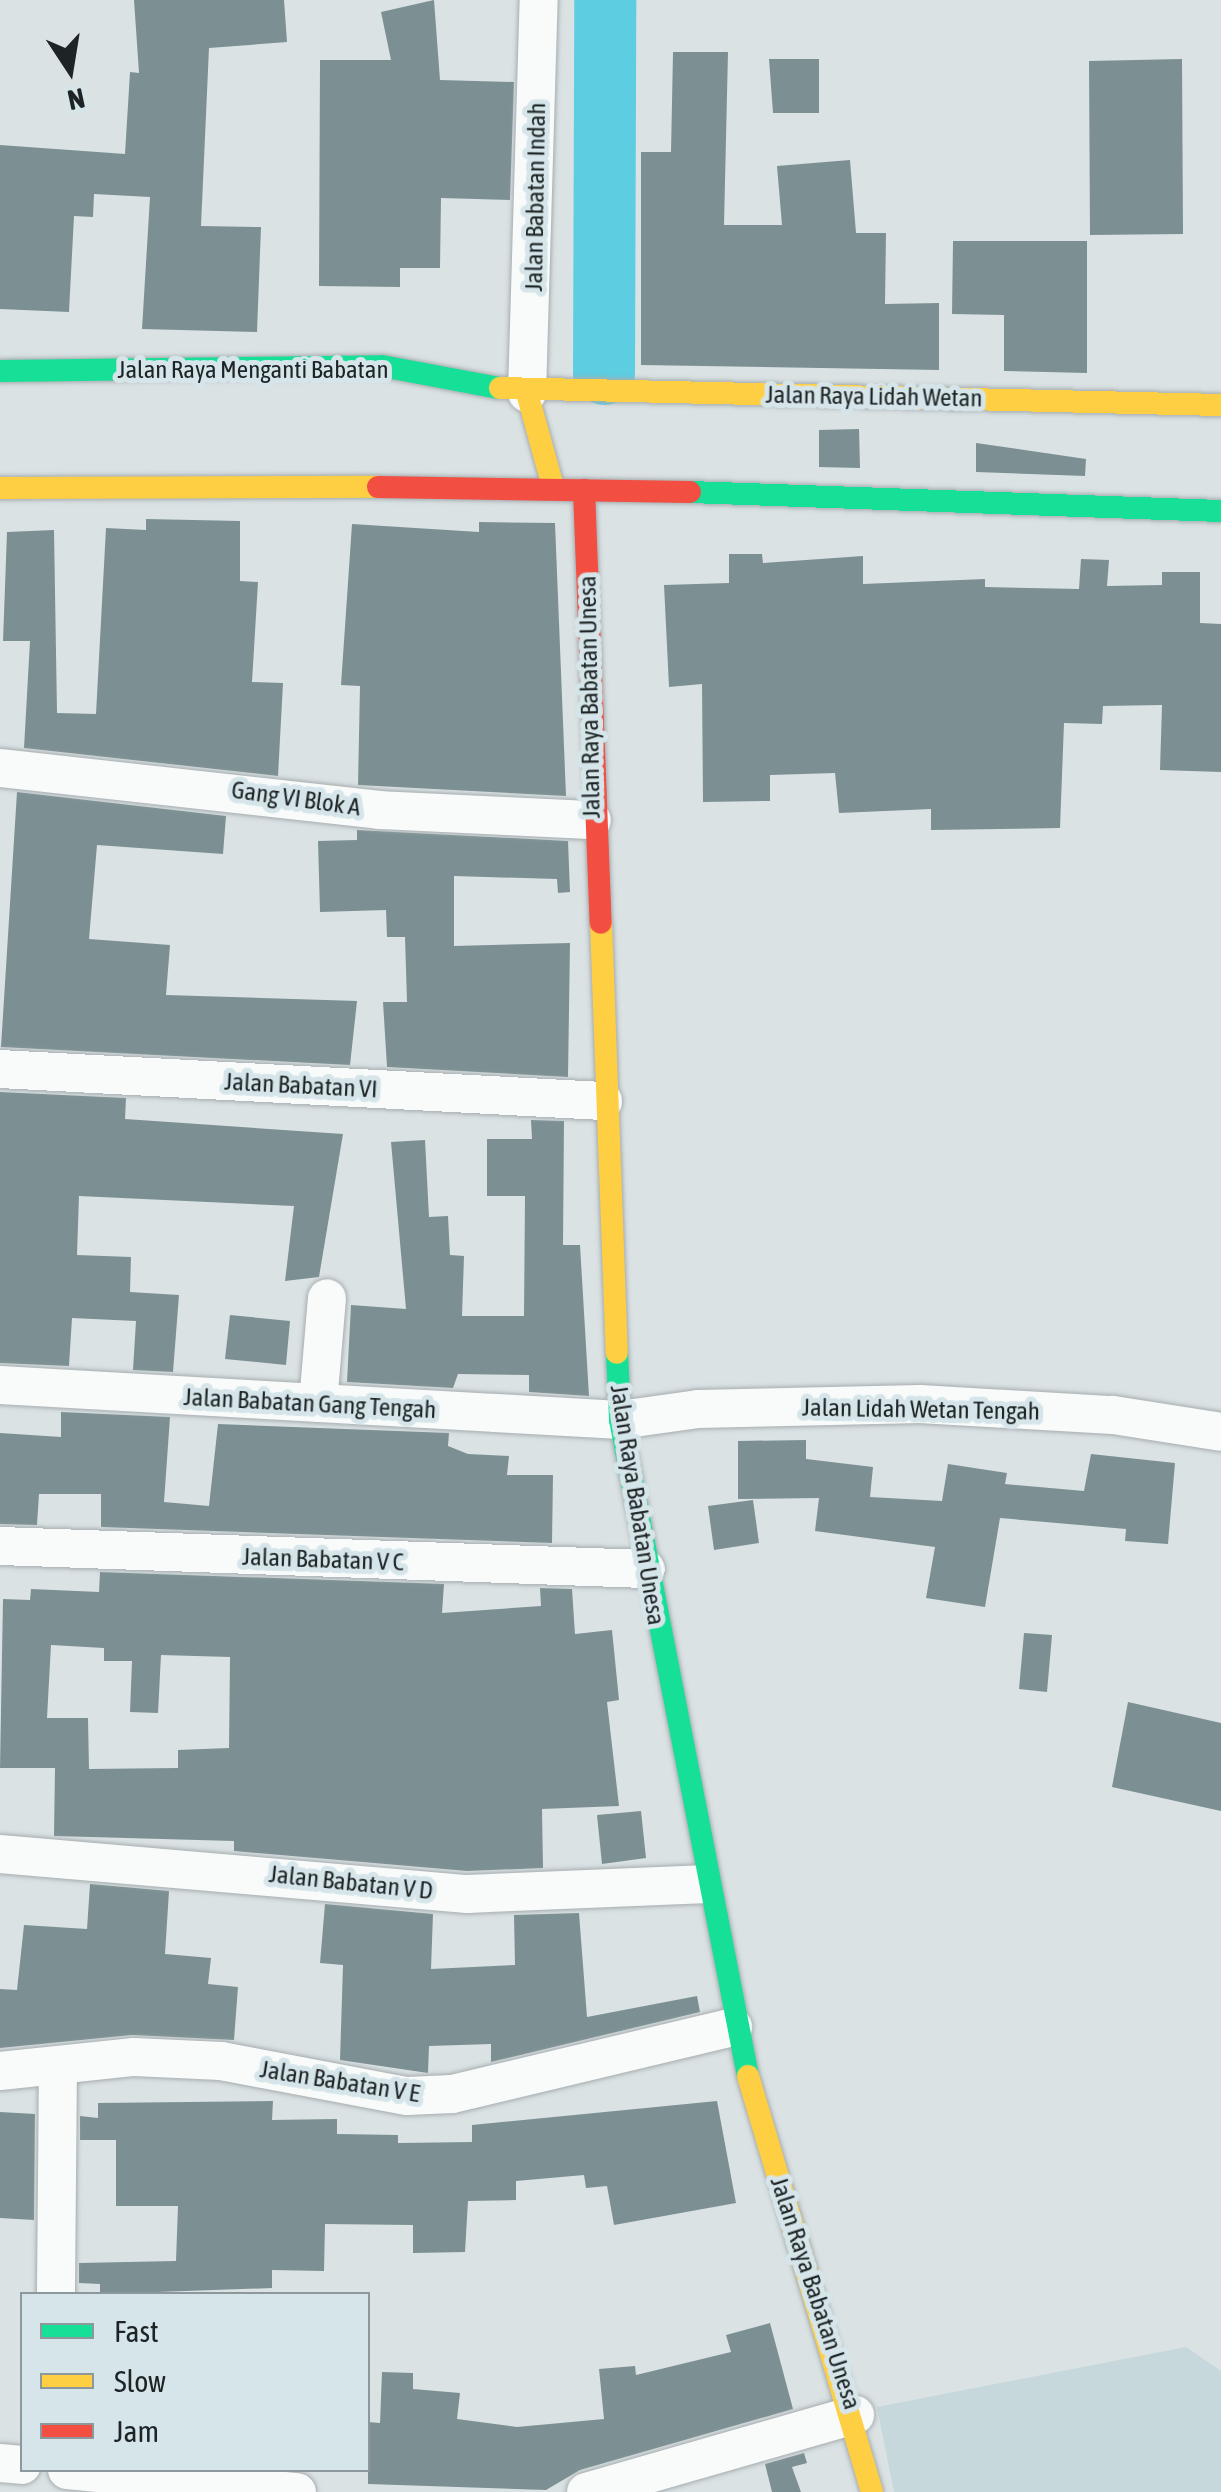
<!DOCTYPE html>
<style>
body{margin:0}
#map{position:relative;width:1221px;height:2492px;overflow:hidden;background:#dae2e4;font-family:"Asap Condensed",sans-serif}
div>[style]{position:absolute}
[style*='--x']{left:calc(var(--x)*1px);top:calc(var(--y)*1px);width:calc(var(--w)*1px);rotate:calc(var(--a)*1deg)}
.built>*{inset:0;background:#c6d8db}
.river>*{height:62px;margin:-31px;padding:0 31px;transform-origin:31px;border-radius:31px;background:#5dcde1}
.building>*{inset:0;background:#7c9093}
.roads{filter:drop-shadow(0 0 2px #a7adaf) drop-shadow(0 0 2px #a7adaf)}
.street>*{height:38px;margin:-19px;padding:0 19px;transform-origin:19px;border-radius:19px;background:#f9fbfb}
.fast>*{height:22px;margin:-11px;padding:0 11px;transform-origin:11px;border-radius:11px;background:#16e098}
.slow>*{height:22px;margin:-11px;padding:0 11px;transform-origin:11px;border-radius:11px;background:#ffcf43}
.jam>*{height:22px;margin:-11px;padding:0 11px;transform-origin:11px;border-radius:11px;background:#f24e42}
span{translate:-50% -50%;white-space:nowrap;text-align:center;line-height:1.15;-webkit-text-stroke:10px #d5e5e9;paint-order:stroke}
.street-label{font-size:25px;color:#1e2425}
.legend{position:absolute;left:20px;top:2292px;width:350px;height:180px;box-sizing:border-box;background:#d5e5e9;border:2px solid #8c989b;margin:0;padding:12px 18px;list-style:none;font-size:30px;color:#1e2425}
.legend li{display:flex;align-items:center;gap:20px;height:50px}
.legend b{width:50px;border:2px solid #8c989b}
.north{position:absolute;left:20px;top:20px;width:100px;height:100px;-webkit-text-stroke:8px #d5e5e9;paint-order:stroke;rotate:168deg;font-size:28px;font-weight:700;line-height:40px;text-align:center;color:#1e2425}
.north::after{content:'';display:block;margin:auto;width:35px;height:45px;background:#1e2425;clip-path:polygon(50% 0,100% 100%,50% 72%,0 100%)}
</style>
<div id="map">
<div class="built">
<div style="clip-path:polygon(1186px 2347px,1221px 2371px,1221px 2492px,894px 2492px,877px 2407px)"></div>
</div>
<div class="river">
<div style="--x:604;--y:374;--w:374;--a:-89.8"></div>
</div>
<div class="building">
<div style="clip-path:polygon(134px 0,284px 0,287px 42px,209px 48px,201px 226px,261px 227px,257px 332px,142px 329px,150px 197px,94px 194px,93px 217px,74px 216px,69px 312px,0 309px,0 145px,125px 154px,130px 72px,139px 73px)"></div>
<div style="clip-path:polygon(434px 0,440px 80px,514px 82px,510px 200px,441px 198px,440px 268px,400px 268px,400px 287px,319px 286px,320px 60px,391px 60px,381px 12px)"></div>
<div style="clip-path:polygon(673px 52px,728px 52px,724px 225px,782px 225px,777px 166px,850px 160px,856px 233px,886px 233px,885px 304px,939px 303px,939px 370px,641px 365px,641px 152px,671px 152px)"></div>
<div style="clip-path:polygon(769px 59px,819px 59px,819px 113px,773px 113px)"></div>
<div style="clip-path:polygon(1182px 59px,1183px 234px,1090px 235px,1089px 61px)"></div>
<div style="clip-path:polygon(953px 241px,1087px 241px,1087px 373px,1004px 371px,1004px 315px,952px 314px)"></div>
<div style="clip-path:polygon(859px 429px,860px 468px,819px 467px,819px 430px)"></div>
<div style="clip-path:polygon(976px 443px,1086px 459px,1085px 476px,976px 472px)"></div>
<div style="clip-path:polygon(146px 519px,240px 521px,240px 581px,258px 582px,252px 682px,283px 683px,278px 776px,24px 748px,30px 641px,3px 641px,7px 532px,54px 530px,57px 713px,96px 714px,106px 528px,146px 530px)"></div>
<div style="clip-path:polygon(479px 522px,555px 523px,566px 796px,358px 785px,360px 686px,341px 685px,352px 524px,479px 532px)"></div>
<div style="clip-path:polygon(729px 554px,762px 554px,763px 563px,863px 556px,863px 584px,985px 579px,985px 587px,1079px 589px,1081px 559px,1109px 560px,1107px 586px,1162px 585px,1162px 572px,1200px 572px,1200px 623px,1221px 624px,1221px 772px,1160px 770px,1162px 705px,1103px 706px,1102px 724px,1064px 723px,1060px 828px,931px 830px,931px 809px,839px 813px,835px 773px,770px 775px,770px 801px,703px 802px,702px 684px,669px 687px,664px 585px,729px 583px)"></div>
<div style="clip-path:polygon(17px 792px,226px 816px,223px 854px,97px 845px,89px 939px,170px 945px,166px 995px,357px 1001px,350px 1065px,1px 1047px)"></div>
<div style="clip-path:polygon(357px 830px,568px 841px,570px 892px,558px 893px,557px 879px,454px 876px,454px 946px,570px 943px,568px 1077px,387px 1067px,383px 1002px,407px 1002px,405px 937px,387px 937px,386px 910px,320px 912px,318px 841px,357px 840px)"></div>
<div style="clip-path:polygon(0 1092px,126px 1098px,125px 1119px,343px 1134px,319px 1277px,285px 1281px,294px 1206px,79px 1196px,77px 1255px,131px 1257px,130px 1292px,179px 1295px,173px 1372px,133px 1370px,136px 1321px,72px 1318px,69px 1366px,0 1363px)"></div>
<div style="clip-path:polygon(531px 1120px,564px 1121px,563px 1245px,580px 1245px,589px 1396px,529px 1392px,529px 1375px,458px 1374px,453px 1388px,347px 1382px,351px 1305px,406px 1309px,391px 1142px,425px 1140px,429px 1217px,448px 1216px,450px 1255px,464px 1256px,462px 1316px,524px 1316px,525px 1196px,487px 1196px,487px 1139px,532px 1139px)"></div>
<div style="clip-path:polygon(230px 1315px,290px 1321px,286px 1365px,225px 1359px)"></div>
<div style="clip-path:polygon(61px 1412px,170px 1417px,164px 1502px,209px 1506px,218px 1424px,449px 1433px,448px 1446px,468px 1454px,509px 1456px,507px 1475px,553px 1475px,552px 1543px,101px 1527px,101px 1494px,39px 1494px,37px 1525px,0 1524px,0 1433px,61px 1437px)"></div>
<div style="clip-path:polygon(806px 1440px,806px 1459px,873px 1467px,870px 1497px,942px 1501px,948px 1464px,1007px 1473px,1005px 1484px,1084px 1491px,1091px 1454px,1175px 1463px,1168px 1544px,1125px 1541px,1126px 1529px,1000px 1518px,985px 1607px,926px 1598px,935px 1547px,815px 1531px,819px 1498px,738px 1499px,738px 1441px)"></div>
<div style="clip-path:polygon(753px 1500px,759px 1543px,714px 1550px,708px 1506px)"></div>
<div style="clip-path:polygon(evenodd,100px 1572px,444px 1584px,442px 1613px,541px 1606px,540px 1588px,572px 1589px,575px 1634px,612px 1630px,619px 1700px,607px 1702px,619px 1806px,542px 1809px,543px 1868px,467px 1871px,234px 1851px,234px 1841px,54px 1836px,55px 1768px,0 1768px,3px 1599px,30px 1600px,31px 1589px,99px 1592px,100px 1572px,51px 1645px,104px 1648px,104px 1661px,132px 1661px,130px 1712px,158px 1713px,161px 1655px,230px 1657px,229px 1748px,178px 1750px,178px 1768px,89px 1769px,88px 1718px,47px 1718px,51px 1645px)"></div>
<div style="clip-path:polygon(1024px 1633px,1052px 1635px,1047px 1692px,1019px 1689px)"></div>
<div style="clip-path:polygon(1128px 1702px,1221px 1723px,1221px 1811px,1112px 1787px)"></div>
<div style="clip-path:polygon(641px 1811px,646px 1858px,602px 1864px,597px 1815px)"></div>
<div style="clip-path:polygon(90px 1884px,169px 1891px,165px 1954px,211px 1958px,208px 1984px,238px 1987px,234px 2040px,132px 2035px,0 2048px,0 1989px,17px 1990px,24px 1925px,87px 1929px)"></div>
<div style="clip-path:polygon(325px 1904px,433px 1914px,431px 1969px,515px 1965px,514px 1915px,579px 1913px,587px 2017px,697px 1996px,700px 2012px,491px 2062px,491px 2044px,429px 2046px,428px 2073px,340px 2060px,343px 1965px,320px 1963px)"></div>
<div style="clip-path:polygon(273px 2101px,272px 2120px,337px 2119px,337px 2134px,398px 2135px,398px 2143px,472px 2142px,472px 2125px,717px 2101px,736px 2203px,614px 2225px,607px 2186px,586px 2188px,584px 2175px,516px 2181px,516px 2200px,468px 2201px,465px 2252px,413px 2253px,413px 2225px,325px 2224px,324px 2271px,272px 2270px,272px 2288px,100px 2294px,100px 2284px,79px 2283px,79px 2263px,176px 2261px,178px 2206px,116px 2206px,116px 2140px,80px 2140px,80px 2116px,98px 2118px,98px 2103px)"></div>
<div style="clip-path:polygon(0 2112px,35px 2114px,34px 2220px,0 2218px)"></div>
<div style="clip-path:polygon(770px 2323px,793px 2409px,580px 2470px,546px 2490px,368px 2484px,368px 2422px,380px 2423px,382px 2372px,413px 2373px,413px 2389px,460px 2393px,457px 2419px,517px 2427px,604px 2419px,599px 2369px,635px 2366px,636px 2375px,731px 2352px,726px 2335px)"></div>
<div style="clip-path:polygon(804px 2453px,807px 2463px,792px 2467px,801px 2492px,772px 2492px,765px 2464px)"></div>
</div>
<div class="roads">
<div class="street">
<div style="--x:527;--y:393;--w:393;--a:-88.3"></div>
<div style="--x:0;--y:768;--w:381;--a:6.3"></div>
<div style="--x:379;--y:810;--w:213;--a:2.7"></div>
<div style="--x:0;--y:1069;--w:604;--a:3.04"></div>
<div style="--x:0;--y:1385;--w:621;--a:3.23"></div>
<div style="--x:620;--y:1420;--w:79;--a:-8"></div>
<div style="--x:698;--y:1409;--w:222;--a:-1.3"></div>
<div style="--x:920;--y:1404;--w:193;--a:3.3"></div>
<div style="--x:1113;--y:1415;--w:109;--a:8.9"></div>
<div style="--x:318;--y:1403;--w:105;--a:-85.1"></div>
<div style="--x:0;--y:1546;--w:646;--a:2.04"></div>
<div style="--x:0;--y:1854;--w:469;--a:4.9"></div>
<div style="--x:467;--y:1894;--w:235;--a:-2.4"></div>
<div style="--x:0;--y:2071;--w:135;--a:-6"></div>
<div style="--x:134;--y:2057;--w:87;--a:2.6"></div>
<div style="--x:221;--y:2061;--w:189;--a:10.7"></div>
<div style="--x:407;--y:2096;--w:45;--a:-2.5"></div>
<div style="--x:452;--y:2094;--w:289;--a:-13.4"></div>
<div style="--x:56;--y:2291;--w:219;--a:-89.5"></div>
<div style="--x:0;--y:2463;--w:22;--a:5"></div>
<div style="--x:67;--y:2470;--w:231;--a:5.5"></div>
<div style="--x:586;--y:2492;--w:280;--a:-16"></div>
</div>
<div class="fast">
<div style="--x:0;--y:371;--w:382;--a:-0.7"></div>
<div style="--x:382;--y:366;--w:120;--a:10.6"></div>
<div style="--x:690;--y:492;--w:531;--a:2.05"></div>
<div style="--x:617;--y:1353;--w:67;--a:87.4"></div>
<div style="--x:620;--y:1420;--w:668;--a:78.96"></div>
</div>
<div class="slow">
<div style="--x:500;--y:388;--w:721;--a:1.35"></div>
<div style="--x:527;--y:393;--w:98;--a:74.5"></div>
<div style="--x:0;--y:488;--w:378;--a:-0.2"></div>
<div style="--x:601;--y:923;--w:430;--a:87.9"></div>
<div style="--x:748;--y:2076;--w:434;--a:73.4"></div>
</div>
<div class="jam">
<div style="--x:378;--y:487;--w:312;--a:0.9"></div>
<div style="--x:584;--y:490;--w:433;--a:87.8"></div>
</div>
</div>
<div class="street-label">
<span style="left:535px;top:197px;rotate:-89deg">Jalan Babatan Indah</span>
<span style="left:253px;top:369px">Jalan Raya Menganti Babatan</span>
<span style="left:874px;top:396px;rotate:1deg">Jalan Raya Lidah Wetan</span>
<span style="left:589px;top:697px;rotate:-91deg">Jalan Raya Babatan Unesa</span>
<span style="left:296px;top:798px;rotate:8deg">Gang VI Blok A</span>
<span style="left:301px;top:1085px;rotate:3deg">Jalan Babatan VI</span>
<span style="left:310px;top:1403px;rotate:3deg">Jalan Babatan Gang Tengah</span>
<span style="left:921px;top:1409px;rotate:1deg">Jalan Lidah Wetan Tengah</span>
<span style="left:638px;top:1505px;rotate:81deg">Jalan Raya Babatan Unesa</span>
<span style="left:323px;top:1559px;rotate:2deg">Jalan Babatan V C</span>
<span style="left:351px;top:1882px;rotate:6deg">Jalan Babatan V D</span>
<span style="left:340px;top:2081px;rotate:9deg">Jalan Babatan V E</span>
<span style="left:816px;top:2293px;rotate:72deg">Jalan Raya Babatan Unesa</span>
</div>
<ul class="legend">
<li><b style="height:12px;background:#16e098"></b>Fast</li>
<li><b style="height:12px;background:#ffcf43"></b>Slow</li>
<li><b style="height:12px;background:#f24e42"></b>Jam</li>
</ul>
<div class="north">N</div>
</div>
